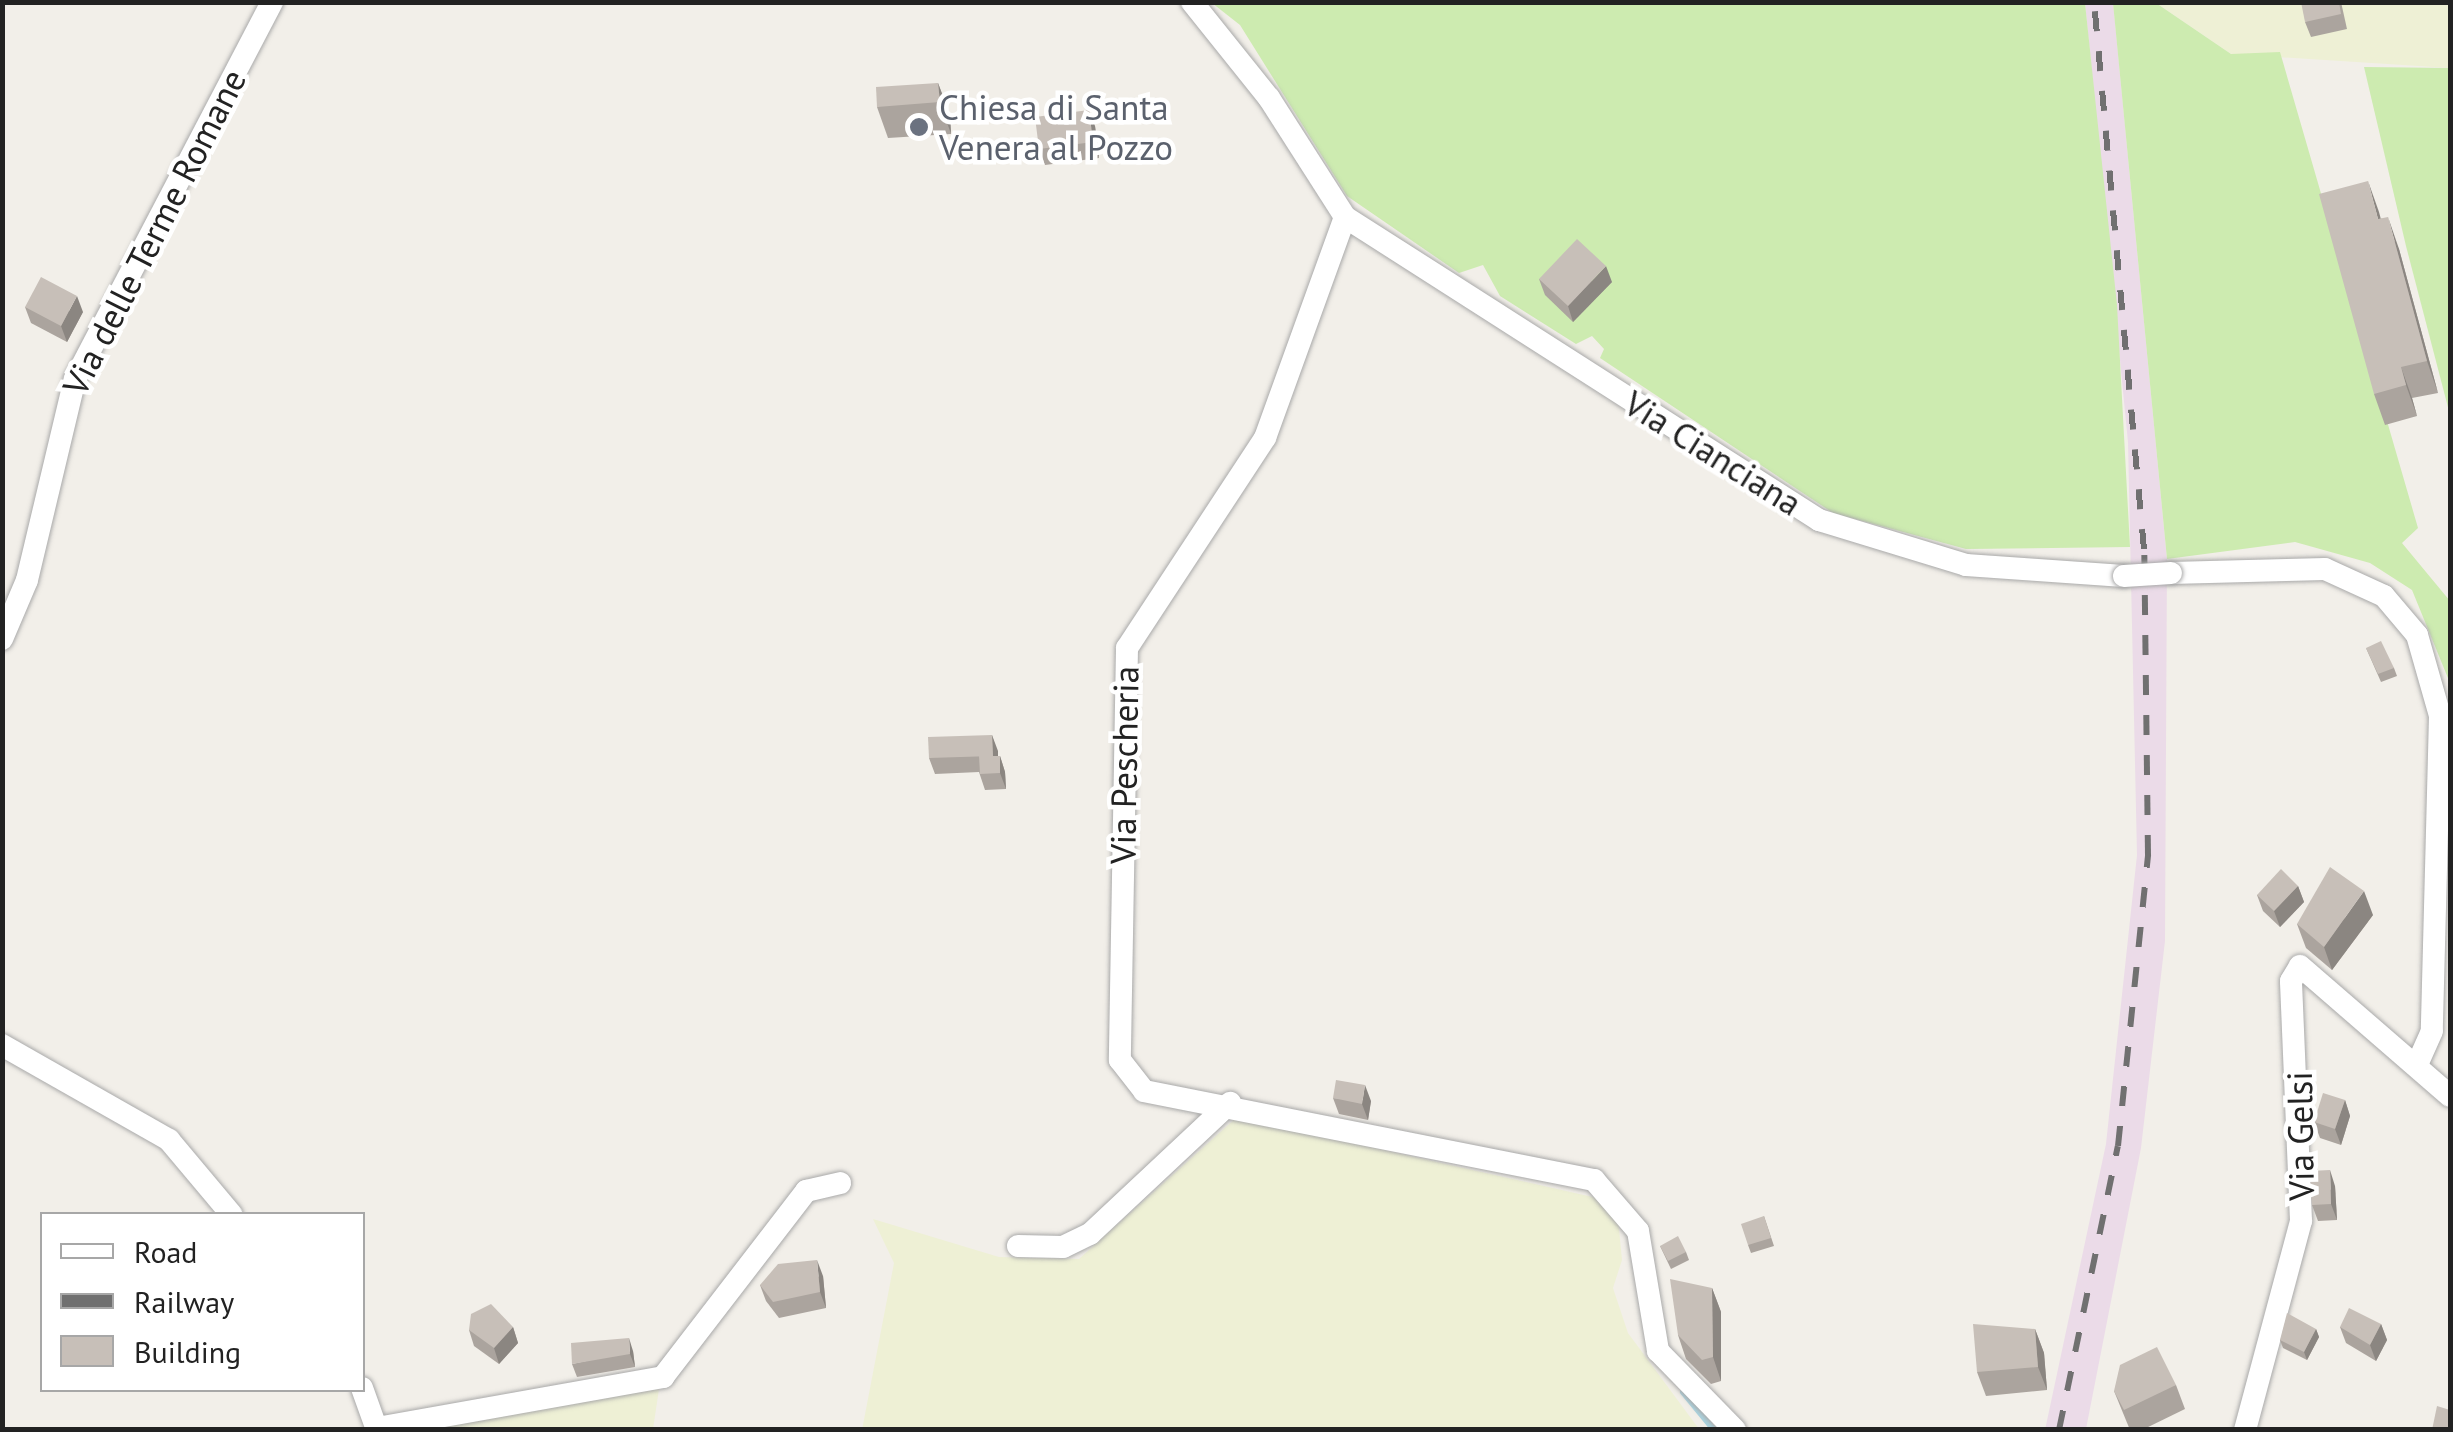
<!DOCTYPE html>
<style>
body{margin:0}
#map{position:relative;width:2453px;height:1432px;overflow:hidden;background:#f2efe9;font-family:"PT Sans",sans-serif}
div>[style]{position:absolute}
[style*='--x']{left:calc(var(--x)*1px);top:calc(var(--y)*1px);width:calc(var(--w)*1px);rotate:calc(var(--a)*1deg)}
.industrial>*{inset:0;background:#ebdbe8}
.farmland>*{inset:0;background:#eef0d5}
.grass>*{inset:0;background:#cdebb0}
.stream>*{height:6px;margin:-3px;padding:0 3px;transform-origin:3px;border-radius:3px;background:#aad3df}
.roads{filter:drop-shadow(0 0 2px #a9a9a9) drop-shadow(0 0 2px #a9a9a9)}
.minor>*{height:22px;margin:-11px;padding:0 11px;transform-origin:11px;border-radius:11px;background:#fff}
.rail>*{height:6px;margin-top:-3px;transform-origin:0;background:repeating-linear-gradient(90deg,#707070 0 20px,transparent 0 40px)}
.bridges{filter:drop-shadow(0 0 2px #a9a9a9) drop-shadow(0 0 2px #a9a9a9)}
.minor-bridge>*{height:22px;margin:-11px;padding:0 11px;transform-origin:11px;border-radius:11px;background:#fff}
.wall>*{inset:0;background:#aba49e}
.shaded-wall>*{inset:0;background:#8b8681}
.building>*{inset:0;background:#c7bfb8}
.dots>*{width:28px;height:28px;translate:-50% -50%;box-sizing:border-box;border:5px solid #fff;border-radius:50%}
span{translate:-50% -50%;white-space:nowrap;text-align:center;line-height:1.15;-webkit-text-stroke:9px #fff;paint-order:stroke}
.worship-label{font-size:35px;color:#5b616d}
.left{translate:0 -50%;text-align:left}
.street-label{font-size:35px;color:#222}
.frame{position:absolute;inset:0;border:5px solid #222;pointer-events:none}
.legend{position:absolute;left:40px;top:1212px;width:325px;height:180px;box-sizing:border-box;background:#fff;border:2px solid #a7a7a7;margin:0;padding:12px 18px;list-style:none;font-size:30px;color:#222}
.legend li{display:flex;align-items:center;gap:20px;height:50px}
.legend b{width:50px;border:2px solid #a7a7a7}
</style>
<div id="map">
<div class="industrial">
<div style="clip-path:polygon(2113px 2px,2167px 559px,2165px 941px,2141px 1148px,2086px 1429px,2045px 1430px,2106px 1144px,2137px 855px,2128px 442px,2085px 3px)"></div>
</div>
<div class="farmland">
<div style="clip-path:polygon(2156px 3px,2450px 3px,2450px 68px,2231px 54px)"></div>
<div style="clip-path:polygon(1237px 1117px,1597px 1198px,1618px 1219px,1622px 1260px,1613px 1288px,1628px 1333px,1699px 1429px,862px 1430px,894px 1263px,873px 1219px,999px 1257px,1079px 1259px)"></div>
<div style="clip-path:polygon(659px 1389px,653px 1429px,437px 1430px,459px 1416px)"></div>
</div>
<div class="grass">
<div style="clip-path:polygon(1212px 3px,2085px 3px,2117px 305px,2130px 547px,1966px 549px,1833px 513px,1600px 358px,1604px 349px,1592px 336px,1576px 344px,1500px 296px,1483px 265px,1459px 273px,1347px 196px,1240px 25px)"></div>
<div style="clip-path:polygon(2113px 3px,2156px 3px,2231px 54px,2280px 52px,2418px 528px,2402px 543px,2450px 601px,2450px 683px,2412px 590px,2370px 563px,2295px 542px,2167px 559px)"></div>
<div style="clip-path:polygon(2364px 67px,2450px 68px,2450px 415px,2406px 246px)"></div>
</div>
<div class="stream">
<div style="--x:1683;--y:1392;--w:49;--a:50.8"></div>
</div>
<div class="roads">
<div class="minor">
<div style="--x:1192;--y:2;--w:123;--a:51.3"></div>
<div style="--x:1269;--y:98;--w:141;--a:57.4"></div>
<div style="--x:1345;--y:217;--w:563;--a:32.59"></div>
<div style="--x:1819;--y:520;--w:154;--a:17"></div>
<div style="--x:1966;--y:565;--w:158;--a:4"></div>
<div style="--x:1345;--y:217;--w:235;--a:109.9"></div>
<div style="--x:1265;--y:438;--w:251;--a:123.3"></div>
<div style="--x:1127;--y:648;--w:412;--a:91"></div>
<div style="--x:1120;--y:1060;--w:39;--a:52"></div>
<div style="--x:1144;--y:1091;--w:459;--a:11.2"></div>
<div style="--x:1594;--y:1180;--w:67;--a:49.2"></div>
<div style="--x:1638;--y:1231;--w:122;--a:80.5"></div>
<div style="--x:1658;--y:1351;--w:110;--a:45.7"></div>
<div style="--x:2171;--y:573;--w:154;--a:-1.5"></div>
<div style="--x:2325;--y:569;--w:65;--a:24.6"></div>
<div style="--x:2384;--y:596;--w:51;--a:49.8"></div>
<div style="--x:2417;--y:635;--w:84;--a:74.1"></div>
<div style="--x:2440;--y:716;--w:315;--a:91.5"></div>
<div style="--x:2432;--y:1031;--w:37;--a:114"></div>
<div style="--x:2;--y:639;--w:64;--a:-67"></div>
<div style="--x:27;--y:580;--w:207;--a:-76.6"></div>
<div style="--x:75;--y:379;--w:425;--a:-62.4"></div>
<div style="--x:2;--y:1045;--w:192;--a:29.6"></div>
<div style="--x:169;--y:1140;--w:97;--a:50"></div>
<div style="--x:1018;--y:1246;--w:45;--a:1.3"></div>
<div style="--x:1063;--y:1247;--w:30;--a:-26"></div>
<div style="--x:1090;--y:1234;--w:192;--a:-43.1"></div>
<div style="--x:362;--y:1388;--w:45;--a:70.3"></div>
<div style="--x:377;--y:1428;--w:291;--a:-10.1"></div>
<div style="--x:663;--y:1377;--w:235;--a:-52.4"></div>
<div style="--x:806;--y:1191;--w:35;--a:-13"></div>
<div style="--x:2245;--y:1430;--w:216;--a:-75"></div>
<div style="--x:2301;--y:1221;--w:240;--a:-92.4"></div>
<div style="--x:2291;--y:981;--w:17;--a:-59"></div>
<div style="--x:2300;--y:966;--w:198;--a:40.9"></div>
</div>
</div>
<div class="rail">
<div style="--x:2059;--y:1430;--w:290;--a:-78.3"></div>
<div style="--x:2118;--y:1146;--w:293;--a:-84.1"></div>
<div style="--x:2148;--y:855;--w:306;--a:-90.7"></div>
<div style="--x:2144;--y:549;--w:549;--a:-95.22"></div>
</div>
<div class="bridges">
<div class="minor-bridge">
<div style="--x:2124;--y:576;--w:47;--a:-3.7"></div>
</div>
</div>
<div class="wall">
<div style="clip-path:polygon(2341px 2px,2347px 29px,2311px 37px,2305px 22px)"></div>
<div style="clip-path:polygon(938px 83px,950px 115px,951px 134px,888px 138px,877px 107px)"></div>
<div style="clip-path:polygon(1095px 126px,1099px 158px,1045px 165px,1039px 149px)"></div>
<div style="clip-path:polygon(2381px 218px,2399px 249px,2438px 393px,2412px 398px,2417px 416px,2385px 425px,2374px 394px)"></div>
<div style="clip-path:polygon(1539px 279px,1612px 282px,1573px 322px,1545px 295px)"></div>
<div style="clip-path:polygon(25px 307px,83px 312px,67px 342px,31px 323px)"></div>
<div style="clip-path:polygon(2366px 648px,2394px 668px,2397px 676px,2381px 682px)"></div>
<div style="clip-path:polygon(992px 735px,998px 756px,1000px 756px,1005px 772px,1006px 789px,985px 790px,979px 772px,935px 774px,929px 758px)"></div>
<div style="clip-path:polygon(2298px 886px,2304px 902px,2280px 927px,2263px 911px,2257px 895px)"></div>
<div style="clip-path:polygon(2373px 915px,2332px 970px,2306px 948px,2297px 924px)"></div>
<div style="clip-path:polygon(1333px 1098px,1371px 1101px,1368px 1120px,1339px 1114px)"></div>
<div style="clip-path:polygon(2345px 1100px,2350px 1116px,2341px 1145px,2320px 1138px,2314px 1122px)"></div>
<div style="clip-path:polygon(2335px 1186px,2337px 1220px,2318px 1221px,2312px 1205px)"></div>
<div style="clip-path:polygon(1764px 1216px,1774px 1246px,1751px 1253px,1748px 1245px)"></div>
<div style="clip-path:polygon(1660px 1246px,1686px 1252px,1689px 1260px,1671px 1269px)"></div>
<div style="clip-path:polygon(823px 1276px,826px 1308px,779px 1318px,766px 1301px,760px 1285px)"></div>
<div style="clip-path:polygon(1712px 1288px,1721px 1312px,1721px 1381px,1711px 1384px,1686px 1359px,1678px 1335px)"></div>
<div style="clip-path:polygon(2381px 1324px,2387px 1340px,2376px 1361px,2346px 1343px,2340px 1327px)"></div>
<div style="clip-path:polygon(513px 1327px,518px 1343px,499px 1364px,474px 1346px,469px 1330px)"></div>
<div style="clip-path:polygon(2035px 1329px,2044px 1353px,2047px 1390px,1986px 1396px,1977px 1372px)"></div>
<div style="clip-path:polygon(2316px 1329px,2319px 1337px,2307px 1360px,2283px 1348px,2280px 1340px)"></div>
<div style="clip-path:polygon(633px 1351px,635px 1367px,577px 1377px,572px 1364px)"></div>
<div style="clip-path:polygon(2176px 1385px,2185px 1409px,2142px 1430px,2130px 1430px,2114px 1391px)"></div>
</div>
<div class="shaded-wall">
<div style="clip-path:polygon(938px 83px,950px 115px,951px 134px,940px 102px)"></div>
<div style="clip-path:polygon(1089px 110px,1095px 126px,1099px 158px,1093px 142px)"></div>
<div style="clip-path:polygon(2368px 181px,2379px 212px,2389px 250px,2378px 219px)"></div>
<div style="clip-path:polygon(2388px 217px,2399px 249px,2438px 393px,2427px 361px)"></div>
<div style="clip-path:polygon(1606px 266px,1612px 282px,1573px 322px,1568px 306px)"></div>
<div style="clip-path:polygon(77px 296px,83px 312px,67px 342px,61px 326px)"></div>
<div style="clip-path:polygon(2401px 367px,2412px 398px,2417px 416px,2406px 385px)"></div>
<div style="clip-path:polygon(992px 735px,998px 751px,998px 772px,993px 756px)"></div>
<div style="clip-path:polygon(1000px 756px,1005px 772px,1006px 789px,1000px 773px)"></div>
<div style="clip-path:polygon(2298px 886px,2304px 902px,2280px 927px,2274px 911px)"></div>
<div style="clip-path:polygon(2364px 891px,2373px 915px,2332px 970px,2324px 947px)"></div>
<div style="clip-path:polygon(1365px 1085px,1371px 1101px,1368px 1120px,1362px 1104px)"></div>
<div style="clip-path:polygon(2345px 1100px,2350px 1116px,2341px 1145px,2335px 1129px)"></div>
<div style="clip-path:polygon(2330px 1170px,2335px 1186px,2337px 1220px,2331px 1204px)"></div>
<div style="clip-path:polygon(817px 1260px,823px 1276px,826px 1308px,820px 1292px)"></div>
<div style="clip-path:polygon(1712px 1288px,1721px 1312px,1721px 1381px,1713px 1357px)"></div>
<div style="clip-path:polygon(2381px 1324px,2387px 1340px,2376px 1361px,2370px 1345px)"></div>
<div style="clip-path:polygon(513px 1327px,518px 1343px,499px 1364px,494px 1348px)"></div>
<div style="clip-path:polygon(2035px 1329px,2044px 1353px,2047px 1390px,2038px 1367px)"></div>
<div style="clip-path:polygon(2316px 1329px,2319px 1337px,2307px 1360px,2304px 1352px)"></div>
<div style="clip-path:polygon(629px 1338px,633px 1351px,635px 1367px,630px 1354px)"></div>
</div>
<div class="building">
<div style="clip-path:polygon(2301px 2px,2339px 2px,2341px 14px,2305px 22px)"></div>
<div style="clip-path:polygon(938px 83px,940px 102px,877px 107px,876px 87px)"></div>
<div style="clip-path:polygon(1089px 110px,1093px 142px,1039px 149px,1035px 117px)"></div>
<div style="clip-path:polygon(2368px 181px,2378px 219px,2388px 217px,2427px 361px,2401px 367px,2406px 385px,2374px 394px,2319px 194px)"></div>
<div style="clip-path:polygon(1577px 239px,1606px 266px,1568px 306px,1539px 279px)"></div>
<div style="clip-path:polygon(41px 277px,77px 296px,61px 326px,25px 307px)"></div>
<div style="clip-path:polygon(2381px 641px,2394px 668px,2378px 674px,2366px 648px)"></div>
<div style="clip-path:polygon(992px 735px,993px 756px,929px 758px,928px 737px)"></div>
<div style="clip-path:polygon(979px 756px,1000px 756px,1000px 773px,980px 774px)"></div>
<div style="clip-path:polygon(2330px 867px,2364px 891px,2324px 947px,2297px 924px)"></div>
<div style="clip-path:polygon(2281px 869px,2298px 886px,2274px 911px,2257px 895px)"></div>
<div style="clip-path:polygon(1336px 1080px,1365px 1085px,1362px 1104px,1333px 1098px)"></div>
<div style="clip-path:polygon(2323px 1093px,2345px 1100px,2335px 1129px,2314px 1122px)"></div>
<div style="clip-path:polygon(2330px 1170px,2331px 1204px,2312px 1205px,2310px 1171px)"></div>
<div style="clip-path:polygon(1764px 1216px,1771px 1238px,1748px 1245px,1741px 1224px)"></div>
<div style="clip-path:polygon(1678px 1236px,1686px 1252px,1668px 1261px,1660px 1246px)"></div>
<div style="clip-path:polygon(817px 1260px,820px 1292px,773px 1302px,760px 1285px,778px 1264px)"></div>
<div style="clip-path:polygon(1670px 1279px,1712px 1288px,1713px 1357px,1702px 1360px,1678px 1335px)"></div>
<div style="clip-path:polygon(491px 1304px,513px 1327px,494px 1348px,469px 1330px,471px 1314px)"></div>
<div style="clip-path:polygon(2349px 1308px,2381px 1324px,2370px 1345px,2340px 1327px)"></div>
<div style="clip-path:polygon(2287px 1313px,2316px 1329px,2304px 1352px,2280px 1340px)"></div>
<div style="clip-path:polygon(1973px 1324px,2035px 1329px,2038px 1367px,1977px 1372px)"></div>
<div style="clip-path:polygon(629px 1338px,630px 1354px,572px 1364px,571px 1343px)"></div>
<div style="clip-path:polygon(2157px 1347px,2176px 1385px,2124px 1410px,2114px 1391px,2120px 1365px)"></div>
<div style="clip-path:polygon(2437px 1406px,2450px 1410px,2450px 1430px,2432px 1430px)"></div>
</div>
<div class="dots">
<div style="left:919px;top:127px;background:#6b7280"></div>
</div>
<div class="worship-label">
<span class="left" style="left:939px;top:127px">Chiesa di Santa<br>Venera al Pozzo</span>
</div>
<div class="street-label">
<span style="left:154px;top:232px;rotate:-63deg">Via delle Terme Romane</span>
<span style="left:1713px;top:453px;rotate:32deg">Via Cianciana</span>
<span style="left:1124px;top:765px;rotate:-89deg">Via Pescheria</span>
<span style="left:2300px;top:1136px;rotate:-91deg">Via Gelsi</span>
</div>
<div class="frame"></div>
<ul class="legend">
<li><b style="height:12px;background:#fff"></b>Road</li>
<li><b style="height:12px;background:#707070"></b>Railway</li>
<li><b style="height:28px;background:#c7bfb8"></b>Building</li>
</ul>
</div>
